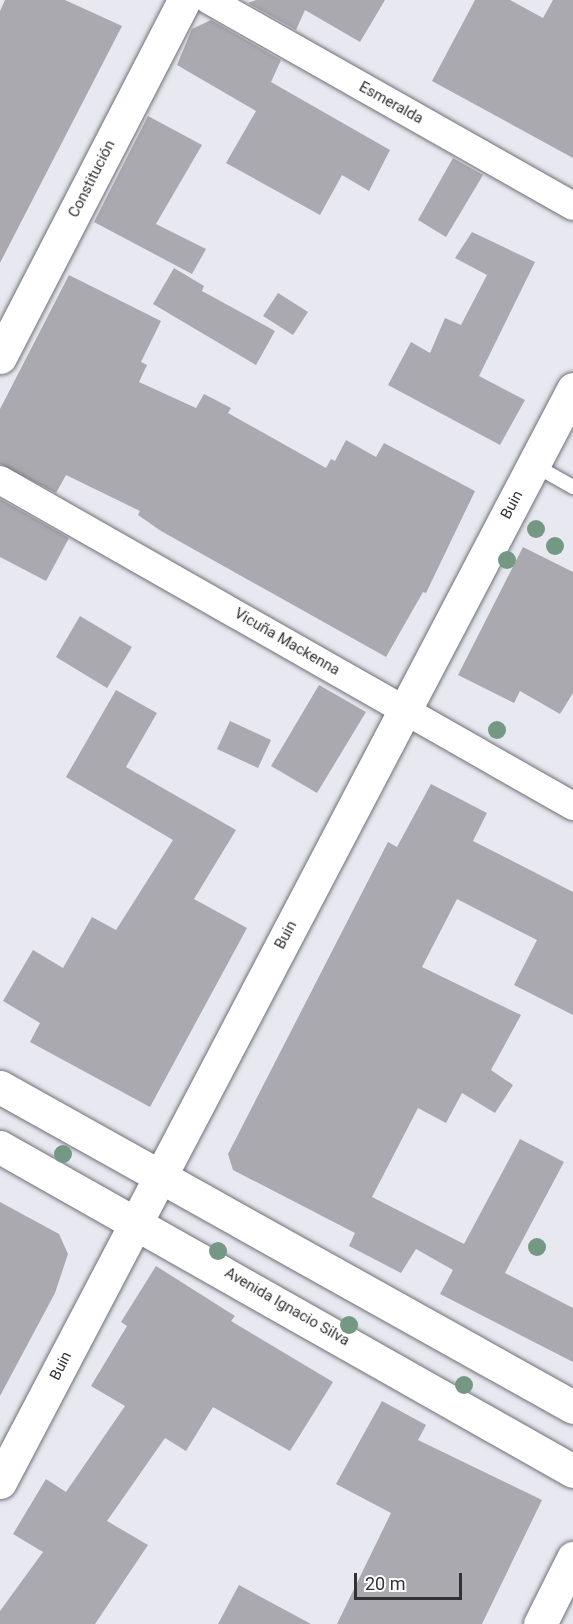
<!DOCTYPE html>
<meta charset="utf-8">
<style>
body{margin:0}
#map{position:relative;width:573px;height:1624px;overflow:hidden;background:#e7e8f0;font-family:Roboto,sans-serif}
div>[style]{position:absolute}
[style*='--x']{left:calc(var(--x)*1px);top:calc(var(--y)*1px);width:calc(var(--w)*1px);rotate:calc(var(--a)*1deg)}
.building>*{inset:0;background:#aba9b0}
.roads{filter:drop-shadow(0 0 2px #6f7077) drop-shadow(0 0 2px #6f7077)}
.service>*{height:14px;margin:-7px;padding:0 7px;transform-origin:7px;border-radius:7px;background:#fff}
.minor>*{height:28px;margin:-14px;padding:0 14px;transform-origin:14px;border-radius:14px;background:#fff}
.tertiary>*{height:33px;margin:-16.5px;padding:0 16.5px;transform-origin:16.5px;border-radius:16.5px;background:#fff}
.secondary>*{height:33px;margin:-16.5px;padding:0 16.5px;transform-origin:16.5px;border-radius:16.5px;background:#fff}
.primary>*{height:33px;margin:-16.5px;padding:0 16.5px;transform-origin:16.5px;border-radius:16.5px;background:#fff}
.trees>*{width:18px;height:18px;margin:-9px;border-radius:50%;background:#759885}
span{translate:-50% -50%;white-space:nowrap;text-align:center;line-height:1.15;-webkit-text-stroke:4.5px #fff;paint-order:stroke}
.street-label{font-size:15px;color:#323235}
.scale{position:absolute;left:354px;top:1573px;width:108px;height:27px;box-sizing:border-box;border:3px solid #323235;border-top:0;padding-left:8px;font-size:18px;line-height:21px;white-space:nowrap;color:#323235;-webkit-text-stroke:4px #fff;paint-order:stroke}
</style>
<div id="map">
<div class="building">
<div style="clip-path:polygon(5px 0,65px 0,122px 26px,0 263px,0 11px)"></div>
<div style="clip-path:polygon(256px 0,385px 0,360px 42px,305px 10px,296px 30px,248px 3px)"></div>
<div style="clip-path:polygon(475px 0,510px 0,543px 18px,553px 0,573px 0,573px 158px,432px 81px)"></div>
<div style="clip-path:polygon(211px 20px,281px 60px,271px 82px,390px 150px,369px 191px,342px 175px,320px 215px,226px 163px,256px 111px,177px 65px,192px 29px)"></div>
<div style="clip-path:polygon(148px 116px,202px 145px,156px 224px,206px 249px,192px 274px,94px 222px)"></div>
<div style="clip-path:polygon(453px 158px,483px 175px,446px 237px,418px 220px)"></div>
<div style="clip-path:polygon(472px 232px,535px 262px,479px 376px,525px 400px,500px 445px,388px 385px,411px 342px,430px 353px,445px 318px,461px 325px,487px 275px,455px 258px)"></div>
<div style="clip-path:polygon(174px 268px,204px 286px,202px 291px,275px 331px,256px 365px,153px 304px)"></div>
<div style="clip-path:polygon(69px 275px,161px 321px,141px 362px,147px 365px,139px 382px,196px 408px,204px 394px,231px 408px,228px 413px,326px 468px,331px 459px,335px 461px,346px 440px,376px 457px,384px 443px,475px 491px,426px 593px,423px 592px,386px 657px,161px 531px,138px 515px,140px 511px,66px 475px,56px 493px,0 464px,0 409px)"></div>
<div style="clip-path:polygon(278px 293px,308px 312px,293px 335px,263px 316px)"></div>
<div style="clip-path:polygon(0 499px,69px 538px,46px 581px,0 557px)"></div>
<div style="clip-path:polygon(523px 547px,573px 572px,573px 693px,560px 714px,520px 691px,514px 703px,458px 675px)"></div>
<div style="clip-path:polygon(80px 616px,132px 647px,107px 688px,56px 657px)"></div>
<div style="clip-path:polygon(319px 685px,366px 712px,317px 793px,271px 766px)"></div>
<div style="clip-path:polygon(116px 690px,157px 713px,126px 767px,236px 830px,194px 899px,247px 928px,150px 1107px,30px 1042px,40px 1023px,3px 1001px,33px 950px,63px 968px,92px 917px,116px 930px,173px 840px,66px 777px)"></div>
<div style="clip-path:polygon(230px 721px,271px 740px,258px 768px,217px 749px)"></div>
<div style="clip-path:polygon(431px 784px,487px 813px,473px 841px,573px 892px,573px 1015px,514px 985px,537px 940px,457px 899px,422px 967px,521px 1015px,491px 1070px,513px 1085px,495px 1113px,462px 1093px,446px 1123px,418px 1108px,372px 1197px,464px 1244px,520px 1139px,564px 1162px,505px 1273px,573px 1308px,573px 1362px,440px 1294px,453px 1270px,416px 1249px,401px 1273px,349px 1246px,355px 1233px,233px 1170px,228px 1154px,388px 842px,397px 847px)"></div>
<div style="clip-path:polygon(0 1202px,59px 1234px,68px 1254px,55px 1293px,0 1396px)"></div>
<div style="clip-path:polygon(156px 1266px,235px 1316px,231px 1321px,333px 1382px,290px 1451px,213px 1407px,186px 1451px,165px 1438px,107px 1521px,148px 1545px,95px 1624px,0 1624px,0 1611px,43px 1552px,13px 1534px,46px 1479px,66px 1492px,125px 1406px,91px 1386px,127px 1326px,121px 1322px)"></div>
<div style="clip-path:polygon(382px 1401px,426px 1425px,418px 1440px,542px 1500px,482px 1624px,337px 1624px,391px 1513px,336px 1484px)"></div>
<div style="clip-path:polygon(239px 1585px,311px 1624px,218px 1624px)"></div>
</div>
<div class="roads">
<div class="service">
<div style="--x:534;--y:465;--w:45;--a:29.4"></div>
</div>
<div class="minor">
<div style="--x:209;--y:0;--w:418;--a:29.5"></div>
<div style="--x:0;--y:480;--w:659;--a:29.64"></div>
</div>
<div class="tertiary">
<div style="--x:0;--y:1482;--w:1234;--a:-62.33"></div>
</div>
<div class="secondary">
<div style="--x:0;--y:1087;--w:656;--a:29.18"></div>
<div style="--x:0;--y:1147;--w:658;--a:29.49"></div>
<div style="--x:540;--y:1624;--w:74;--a:-63.4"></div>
</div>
<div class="primary">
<div style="--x:0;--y:357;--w:402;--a:-62.7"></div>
</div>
</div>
<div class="trees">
<div style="left:536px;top:529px"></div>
<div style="left:555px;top:546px"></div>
<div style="left:507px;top:560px"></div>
<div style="left:497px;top:730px"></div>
<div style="left:63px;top:1154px"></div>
<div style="left:537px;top:1247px"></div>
<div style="left:218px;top:1251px"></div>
<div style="left:349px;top:1325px"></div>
<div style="left:464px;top:1385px"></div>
</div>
<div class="street-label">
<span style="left:391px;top:103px;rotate:29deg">Esmeralda</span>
<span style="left:92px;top:179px;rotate:-63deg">Constitución</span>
<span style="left:512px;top:505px;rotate:-62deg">Buin</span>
<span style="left:287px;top:642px;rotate:30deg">Vicuña Mackenna</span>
<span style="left:286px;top:935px;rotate:-62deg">Buin</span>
<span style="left:287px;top:1307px;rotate:30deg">Avenida Ignacio Silva</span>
<span style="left:61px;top:1366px;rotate:-63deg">Buin</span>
</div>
<div class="scale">20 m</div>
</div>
